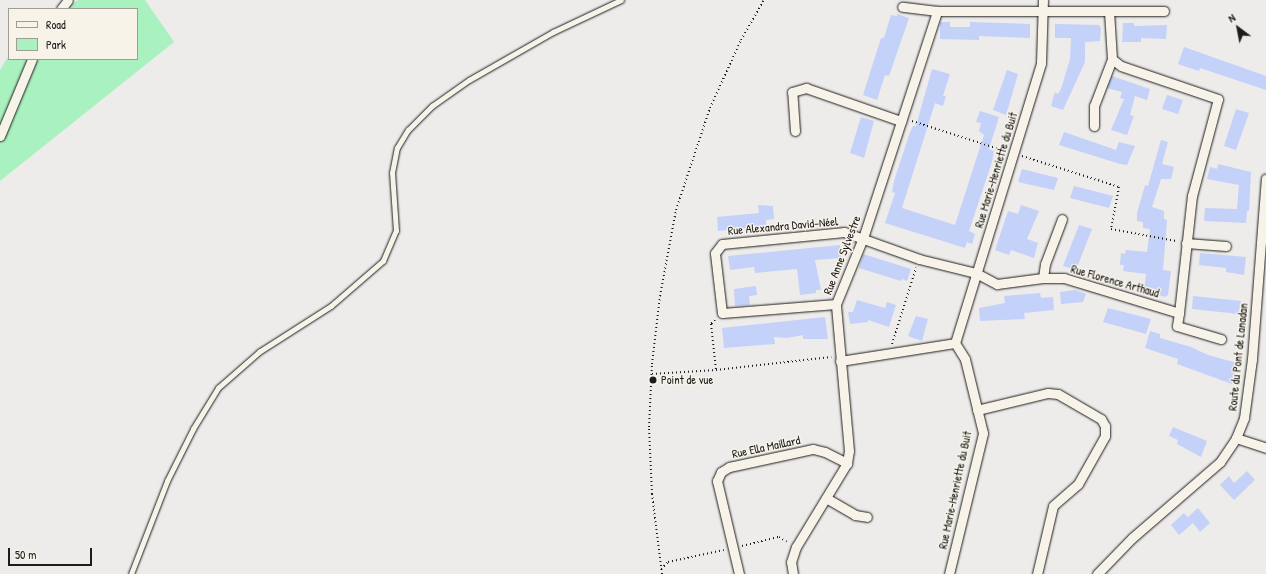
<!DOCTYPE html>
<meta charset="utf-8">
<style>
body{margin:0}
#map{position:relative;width:1266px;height:574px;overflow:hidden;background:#edeceb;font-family:"Patrick Hand",sans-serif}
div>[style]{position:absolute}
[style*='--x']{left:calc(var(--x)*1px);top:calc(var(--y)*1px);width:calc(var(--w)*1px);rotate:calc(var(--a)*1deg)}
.green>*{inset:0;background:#a9f1bf}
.building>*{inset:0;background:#c4d1f8}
.path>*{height:2px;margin-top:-1px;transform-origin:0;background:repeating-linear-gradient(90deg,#1c1c1c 0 1px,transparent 0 4px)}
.roads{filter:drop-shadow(0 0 1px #1c1c1c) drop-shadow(0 0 1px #1c1c1c)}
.service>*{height:4.5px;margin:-2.25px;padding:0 2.25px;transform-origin:2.25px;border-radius:2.25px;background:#f7f3e8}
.minor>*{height:9px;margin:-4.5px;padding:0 4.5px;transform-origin:4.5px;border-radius:4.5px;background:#f7f3e8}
.dots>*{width:11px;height:11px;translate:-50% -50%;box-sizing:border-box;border:2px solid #f7f3e8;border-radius:50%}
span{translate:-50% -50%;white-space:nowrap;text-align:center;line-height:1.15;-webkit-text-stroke:3px #f7f3e8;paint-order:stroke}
.street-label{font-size:12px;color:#1c1c1c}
.poi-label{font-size:12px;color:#1c1c1c}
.left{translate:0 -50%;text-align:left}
.legend{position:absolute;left:8px;top:8px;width:130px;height:52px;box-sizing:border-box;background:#f7f3e8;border:1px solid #9f9d96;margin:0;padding:5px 7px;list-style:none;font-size:12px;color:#1c1c1c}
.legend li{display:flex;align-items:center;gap:8px;height:20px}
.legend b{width:20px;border:1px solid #9f9d96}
.north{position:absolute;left:1218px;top:8px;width:40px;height:40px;-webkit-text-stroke:3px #f7f3e8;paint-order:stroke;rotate:328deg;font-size:11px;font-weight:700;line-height:16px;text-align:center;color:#1c1c1c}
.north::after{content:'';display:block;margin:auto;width:14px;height:18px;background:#1c1c1c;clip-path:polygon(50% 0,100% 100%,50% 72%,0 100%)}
.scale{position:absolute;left:8px;top:548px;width:84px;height:18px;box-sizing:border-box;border:2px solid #1c1c1c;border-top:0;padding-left:5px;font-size:12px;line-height:14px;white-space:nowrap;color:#1c1c1c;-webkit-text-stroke:3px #f7f3e8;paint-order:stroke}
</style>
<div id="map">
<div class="green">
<div style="clip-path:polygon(78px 0,145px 0,174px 42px,0 181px,0 70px,9px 55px,9px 59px,137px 59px,137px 9px,65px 9px)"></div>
</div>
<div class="building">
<div style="clip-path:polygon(897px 14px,909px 18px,889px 76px,885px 75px,877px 100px,863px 95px,881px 38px,884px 38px,891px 15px,897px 16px)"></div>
<div style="clip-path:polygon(940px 22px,950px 22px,950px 27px,970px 27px,970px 22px,1030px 24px,1030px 38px,979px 36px,979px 40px,940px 39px)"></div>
<div style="clip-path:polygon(1123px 23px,1134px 23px,1134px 26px,1167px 25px,1166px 39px,1141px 38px,1141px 42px,1122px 42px)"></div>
<div style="clip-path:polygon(1055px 24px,1099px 25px,1101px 28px,1100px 41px,1085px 42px,1085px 62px,1063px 110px,1051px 106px,1055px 92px,1058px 94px,1061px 89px,1070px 59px,1071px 38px,1055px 38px)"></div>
<div style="clip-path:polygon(1184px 47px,1266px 76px,1266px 90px,1200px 68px,1199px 71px,1178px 64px)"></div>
<div style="clip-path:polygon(932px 69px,950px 74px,943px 96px,946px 96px,943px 106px,935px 103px,902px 208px,955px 225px,984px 135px,979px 131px,981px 123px,976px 122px,980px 111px,999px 117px,989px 149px,994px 151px,992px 162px,969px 231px,975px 234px,972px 244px,967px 242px,965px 248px,885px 223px,895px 193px,892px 192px,894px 181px,909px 135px,913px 126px,916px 126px)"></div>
<div style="clip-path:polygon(1007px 70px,1018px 74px,1006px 115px,993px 110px)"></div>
<div style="clip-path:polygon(1112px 76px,1150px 89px,1147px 100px,1135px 96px,1130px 115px,1134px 116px,1127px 135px,1111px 130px,1124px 99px,1120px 98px,1122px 92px,1107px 88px)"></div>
<div style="clip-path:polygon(1167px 95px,1183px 100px,1178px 114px,1162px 109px)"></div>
<div style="clip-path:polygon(1236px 109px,1249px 113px,1236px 150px,1224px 146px)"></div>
<div style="clip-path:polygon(861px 117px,874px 121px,864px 158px,850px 153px)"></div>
<div style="clip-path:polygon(1064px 132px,1116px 150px,1119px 142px,1135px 146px,1127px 165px,1120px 164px,1059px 145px)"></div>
<div style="clip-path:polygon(1161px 140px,1168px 142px,1162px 164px,1174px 167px,1171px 179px,1161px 179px,1152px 207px,1164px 211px,1164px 219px,1167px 220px,1163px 270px,1171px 271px,1168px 295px,1165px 297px,1144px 291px,1146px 274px,1123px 271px,1124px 265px,1120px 265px,1121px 253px,1125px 254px,1126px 250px,1147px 252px,1150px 229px,1143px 228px,1143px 222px,1137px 221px,1137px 213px,1145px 185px,1148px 186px)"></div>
<div style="clip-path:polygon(1218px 164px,1251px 172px,1249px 211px,1247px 211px,1246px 223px,1204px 221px,1205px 208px,1237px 209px,1239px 185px,1207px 179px,1210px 167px,1217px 169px)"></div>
<div style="clip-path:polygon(1022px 169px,1058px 178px,1054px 190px,1018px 182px)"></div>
<div style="clip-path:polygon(1074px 186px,1113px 196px,1109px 208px,1070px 198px)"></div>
<div style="clip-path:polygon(758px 205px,773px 206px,774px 219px,766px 220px,766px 226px,718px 231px,717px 217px,759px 213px)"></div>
<div style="clip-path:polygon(1021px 205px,1039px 211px,1027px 239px,1038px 243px,1034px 258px,1011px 250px,1009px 255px,995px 250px,1008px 211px,1018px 214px)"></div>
<div style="clip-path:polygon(1079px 225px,1092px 229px,1076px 270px,1063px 266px)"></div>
<div style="clip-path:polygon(840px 245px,842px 258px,815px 260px,821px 290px,816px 290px,816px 293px,800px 295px,797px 269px,755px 273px,754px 267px,730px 270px,728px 256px)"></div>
<div style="clip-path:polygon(1200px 253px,1246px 257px,1244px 275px,1226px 272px,1226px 268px,1199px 265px)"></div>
<div style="clip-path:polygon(863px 254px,911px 269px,907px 281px,902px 279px,901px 281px,859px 268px)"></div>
<div style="clip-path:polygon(756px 286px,757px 295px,749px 296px,750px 305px,735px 306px,734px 289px)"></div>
<div style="clip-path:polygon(1075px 290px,1086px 294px,1083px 302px,1061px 304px,1060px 292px)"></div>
<div style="clip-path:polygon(1040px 293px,1041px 298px,1053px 297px,1054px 310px,1024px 313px,1025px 319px,980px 321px,979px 308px,1005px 303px,1004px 296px)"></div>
<div style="clip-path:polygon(1193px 296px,1241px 301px,1239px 314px,1192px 309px)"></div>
<div style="clip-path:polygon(857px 300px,885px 308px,887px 302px,896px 305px,889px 327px,868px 320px,868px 322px,850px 324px,848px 312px,853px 312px)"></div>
<div style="clip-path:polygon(1108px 308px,1151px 319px,1146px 334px,1103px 322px)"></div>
<div style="clip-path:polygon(916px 316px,928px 319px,922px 341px,908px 336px)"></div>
<div style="clip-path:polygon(825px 317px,828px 339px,803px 339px,803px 335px,787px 338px,774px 337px,775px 344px,724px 348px,722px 328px)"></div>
<div style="clip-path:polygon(1150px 331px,1160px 334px,1160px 338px,1191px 347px,1208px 355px,1237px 363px,1232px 384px,1177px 364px,1178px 359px,1145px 348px)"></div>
<div style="clip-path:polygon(1173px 427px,1207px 441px,1201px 457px,1177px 444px,1178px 440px,1169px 436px)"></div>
<div style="clip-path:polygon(1247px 471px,1255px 480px,1234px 500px,1220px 485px,1229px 476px,1234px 483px)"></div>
<div style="clip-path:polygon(1198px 508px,1210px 523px,1200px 532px,1188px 517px)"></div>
<div style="clip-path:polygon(1184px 513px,1193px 523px,1179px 535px,1171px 525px)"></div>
</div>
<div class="path">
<div style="--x:912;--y:121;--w:98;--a:17.9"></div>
<div style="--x:1022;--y:156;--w:102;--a:17.7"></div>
<div style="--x:1119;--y:187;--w:43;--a:100.8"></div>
<div style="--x:1111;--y:229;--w:66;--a:10.5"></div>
<div style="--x:715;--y:320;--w:6;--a:135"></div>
<div style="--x:711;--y:324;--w:46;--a:83.8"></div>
<div style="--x:716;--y:370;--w:116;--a:-6.4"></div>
<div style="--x:892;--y:344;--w:80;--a:-72.5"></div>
<div style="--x:652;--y:374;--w:64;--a:-3.6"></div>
<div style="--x:742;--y:546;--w:38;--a:-14"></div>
<div style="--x:779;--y:537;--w:9;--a:32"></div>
<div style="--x:661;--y:569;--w:10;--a:-45"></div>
<div style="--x:668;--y:562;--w:57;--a:-12.1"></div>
<div style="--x:662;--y:574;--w:81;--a:-97.1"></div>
<div style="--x:652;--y:494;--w:67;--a:-92.6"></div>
<div style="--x:649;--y:427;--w:63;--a:-87.3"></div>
<div style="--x:652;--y:364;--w:68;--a:-83.3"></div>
<div style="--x:660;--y:296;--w:87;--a:-79.5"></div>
<div style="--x:676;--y:210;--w:108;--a:-71.6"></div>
<div style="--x:710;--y:108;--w:75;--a:-65.5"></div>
<div style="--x:741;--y:40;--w:46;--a:-60.1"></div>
</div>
<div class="roads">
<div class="service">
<div style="--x:131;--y:574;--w:100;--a:-68.8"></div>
<div style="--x:167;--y:481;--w:58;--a:-63.4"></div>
<div style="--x:193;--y:429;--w:48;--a:-58.6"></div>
<div style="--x:218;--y:388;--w:55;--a:-41.3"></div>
<div style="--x:259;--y:352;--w:85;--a:-32.6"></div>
<div style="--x:331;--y:306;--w:69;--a:-40.9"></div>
<div style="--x:383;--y:261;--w:33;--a:-67"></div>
<div style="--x:396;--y:231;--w:58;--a:-93.9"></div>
<div style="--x:392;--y:173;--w:25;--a:-79"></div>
<div style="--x:397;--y:148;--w:21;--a:-59"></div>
<div style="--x:408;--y:130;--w:34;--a:-45"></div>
<div style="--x:432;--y:106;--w:45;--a:-35.1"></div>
<div style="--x:469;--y:80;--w:97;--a:-29.7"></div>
<div style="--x:553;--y:32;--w:75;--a:-25.2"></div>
</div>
<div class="minor">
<div style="--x:61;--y:9;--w:11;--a:-52"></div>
<div style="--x:1109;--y:11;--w:55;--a:0"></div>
<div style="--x:1094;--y:126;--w:20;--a:-90"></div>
<div style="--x:1094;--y:106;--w:50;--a:-69"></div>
<div style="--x:795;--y:131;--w:39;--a:-94"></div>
<div style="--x:792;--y:92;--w:15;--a:-16"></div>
<div style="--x:806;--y:88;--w:101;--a:19.2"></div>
<div style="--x:0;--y:136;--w:83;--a:-67.4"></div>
<div style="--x:1186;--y:243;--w:40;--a:4.3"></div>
<div style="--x:1043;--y:278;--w:14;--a:-82"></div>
<div style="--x:1045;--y:264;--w:48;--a:-69.3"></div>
<div style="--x:836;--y:304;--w:114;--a:175.5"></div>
<div style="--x:722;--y:313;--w:60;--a:-96.7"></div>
<div style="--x:715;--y:253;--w:11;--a:-52"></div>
<div style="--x:722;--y:244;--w:123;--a:-5.6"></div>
<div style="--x:844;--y:232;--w:80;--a:19.8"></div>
<div style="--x:919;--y:259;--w:59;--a:13.8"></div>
<div style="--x:976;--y:273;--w:24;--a:28"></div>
<div style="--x:997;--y:284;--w:46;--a:-7.4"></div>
<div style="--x:1043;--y:278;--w:21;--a:0"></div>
<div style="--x:1064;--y:278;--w:120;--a:16.9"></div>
<div style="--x:1179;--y:313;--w:118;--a:-83.7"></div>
<div style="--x:1192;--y:196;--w:100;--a:-75"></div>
<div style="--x:1218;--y:99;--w:102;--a:-161.2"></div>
<div style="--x:1121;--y:66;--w:11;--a:-142"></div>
<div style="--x:1112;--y:59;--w:48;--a:-93.6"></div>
<div style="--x:1109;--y:11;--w:172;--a:180"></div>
<div style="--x:937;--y:11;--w:35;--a:-173"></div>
<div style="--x:1179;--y:313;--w:13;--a:99"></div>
<div style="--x:1177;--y:326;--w:46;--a:16.5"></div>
<div style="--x:840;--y:361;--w:116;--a:-8.9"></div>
<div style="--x:955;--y:343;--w:293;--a:-72.9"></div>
<div style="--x:1041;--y:63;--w:63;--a:-88.2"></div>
<div style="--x:977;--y:410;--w:73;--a:-13.5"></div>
<div style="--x:1048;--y:393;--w:10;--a:6"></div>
<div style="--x:1058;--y:394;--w:50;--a:30.2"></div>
<div style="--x:1101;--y:419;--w:8;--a:60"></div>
<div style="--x:1105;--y:426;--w:10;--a:90"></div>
<div style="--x:1105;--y:436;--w:55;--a:119.4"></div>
<div style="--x:1078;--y:484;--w:33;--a:139"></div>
<div style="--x:1053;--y:506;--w:70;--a:103.2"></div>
<div style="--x:1236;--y:438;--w:32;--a:18"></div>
<div style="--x:826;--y:498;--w:34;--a:30"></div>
<div style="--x:855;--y:515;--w:12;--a:9"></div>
<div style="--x:739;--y:574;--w:96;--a:-103.3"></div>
<div style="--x:717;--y:481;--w:10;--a:-66"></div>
<div style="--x:721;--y:472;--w:9;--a:-32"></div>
<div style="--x:729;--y:467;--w:86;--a:-12.1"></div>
<div style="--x:813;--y:449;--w:12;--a:14"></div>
<div style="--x:825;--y:452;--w:25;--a:27"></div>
<div style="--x:793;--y:574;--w:12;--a:-99"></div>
<div style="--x:791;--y:562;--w:16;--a:-72"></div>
<div style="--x:796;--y:547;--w:98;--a:-58.7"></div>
<div style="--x:847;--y:463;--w:12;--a:-81"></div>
<div style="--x:849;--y:451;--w:148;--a:-95.1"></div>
<div style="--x:836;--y:304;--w:71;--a:-67.8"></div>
<div style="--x:863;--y:238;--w:239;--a:-71.9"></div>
<div style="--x:949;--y:574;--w:145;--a:-76.4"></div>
<div style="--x:983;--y:433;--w:76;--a:-103.7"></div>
<div style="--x:965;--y:359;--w:19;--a:-122"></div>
<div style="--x:1097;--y:574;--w:50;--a:-45.8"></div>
<div style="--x:1132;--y:538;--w:116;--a:-40.8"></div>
<div style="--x:1220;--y:462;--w:29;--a:-56"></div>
<div style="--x:1236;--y:438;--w:22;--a:-68"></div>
<div style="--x:1244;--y:418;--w:60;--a:-82.3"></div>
<div style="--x:1252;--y:359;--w:181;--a:-85.6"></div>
</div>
</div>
<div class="dots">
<div style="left:653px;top:380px;background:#1c1c1c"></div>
</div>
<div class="street-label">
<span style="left:996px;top:170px;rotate:-73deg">Rue Marie-Henriette du Buit</span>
<span style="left:783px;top:226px;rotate:-5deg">Rue Alexandra David-Néel</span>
<span style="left:842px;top:255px;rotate:-69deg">Rue Anne Sylvestre</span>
<span style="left:1115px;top:281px;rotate:16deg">Rue Florence Arthaud</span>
<span style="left:1238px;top:357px;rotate:-84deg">Route du Pont de Lanadan</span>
<span style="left:766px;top:447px;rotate:-12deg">Rue Ella Maillard</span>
<span style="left:955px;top:490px;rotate:-78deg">Rue Marie-Henriette du Buit</span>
</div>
<div class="poi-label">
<span class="left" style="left:661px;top:380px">Point de vue</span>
</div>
<ul class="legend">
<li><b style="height:5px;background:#f7f3e8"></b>Road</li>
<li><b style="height:11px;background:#a9f1bf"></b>Park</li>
</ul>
<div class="north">N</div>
<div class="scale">50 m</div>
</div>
